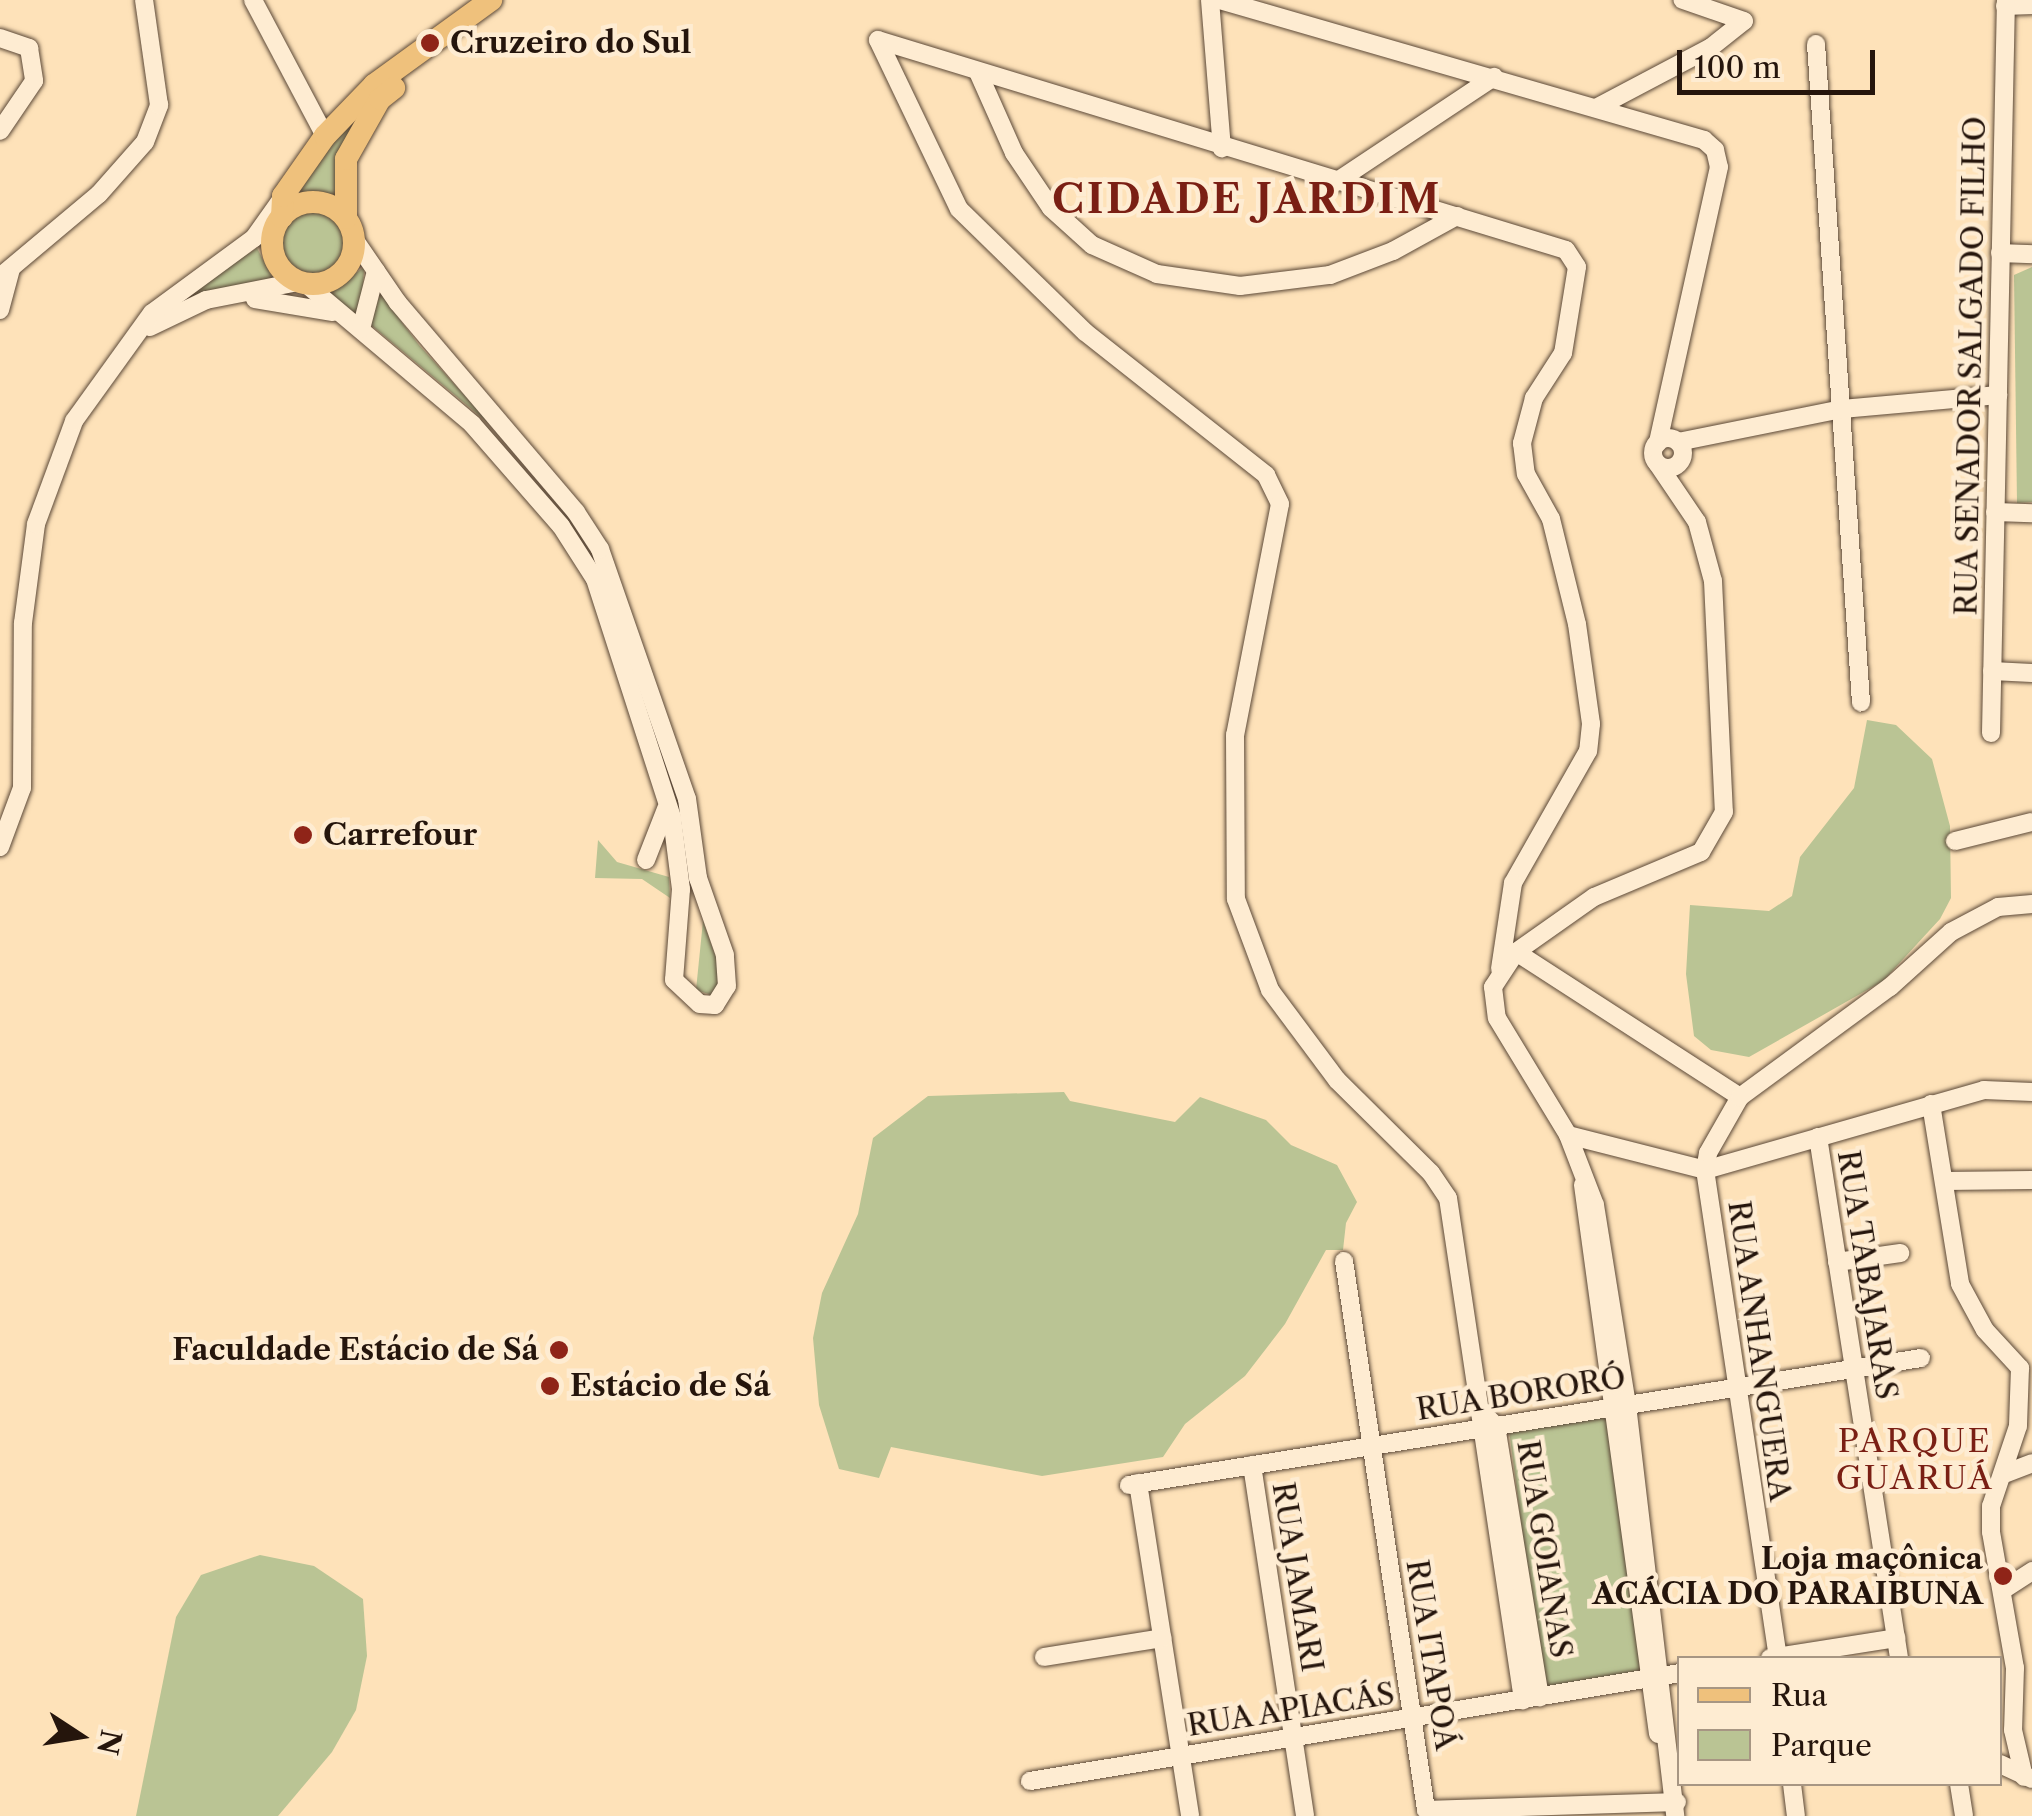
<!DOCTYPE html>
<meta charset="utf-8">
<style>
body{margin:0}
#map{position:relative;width:2032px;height:1816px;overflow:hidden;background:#fee2b9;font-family:"Libre Caslon Text",serif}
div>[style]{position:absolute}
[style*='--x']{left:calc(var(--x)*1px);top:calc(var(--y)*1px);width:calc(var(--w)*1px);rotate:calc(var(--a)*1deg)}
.green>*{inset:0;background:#bac494}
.round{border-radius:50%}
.roads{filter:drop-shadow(0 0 2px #5b4837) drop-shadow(0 0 2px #5b4837)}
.minor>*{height:18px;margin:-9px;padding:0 9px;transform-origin:9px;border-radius:9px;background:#feecd2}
.minor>.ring{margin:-9px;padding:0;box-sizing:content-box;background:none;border:18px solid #feecd2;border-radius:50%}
.major>*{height:22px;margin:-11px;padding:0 11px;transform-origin:11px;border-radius:11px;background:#efc17c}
.major>.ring{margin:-11px;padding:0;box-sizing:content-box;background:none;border:22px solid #efc17c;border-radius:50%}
.dots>*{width:28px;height:28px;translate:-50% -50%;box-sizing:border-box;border:5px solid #feecd2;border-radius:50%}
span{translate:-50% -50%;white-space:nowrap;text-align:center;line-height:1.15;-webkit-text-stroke:9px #feecd2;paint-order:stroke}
.poi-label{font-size:30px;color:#25150c;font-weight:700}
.left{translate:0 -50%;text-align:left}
.right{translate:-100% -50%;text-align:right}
.street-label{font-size:30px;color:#25150c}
.neighbourhood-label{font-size:32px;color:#7a1f14;letter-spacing:2.5px}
.district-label{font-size:40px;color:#7a1f14;font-weight:700;letter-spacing:2.5px}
.legend{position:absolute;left:1677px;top:1656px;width:325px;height:130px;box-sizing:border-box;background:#feecd2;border:2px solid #a79683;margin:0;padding:12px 18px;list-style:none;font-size:30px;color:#25150c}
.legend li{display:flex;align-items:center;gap:20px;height:50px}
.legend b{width:50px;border:2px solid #a79683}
.north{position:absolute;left:30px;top:1686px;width:100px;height:100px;-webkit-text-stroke:8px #feecd2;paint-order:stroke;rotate:102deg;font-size:28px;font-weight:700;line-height:40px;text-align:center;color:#25150c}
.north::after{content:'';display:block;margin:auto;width:35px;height:45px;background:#25150c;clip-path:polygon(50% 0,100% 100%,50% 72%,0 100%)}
.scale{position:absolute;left:1677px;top:50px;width:198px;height:45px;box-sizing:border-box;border:5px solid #25150c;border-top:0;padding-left:12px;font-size:30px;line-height:35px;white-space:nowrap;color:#25150c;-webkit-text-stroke:8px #feecd2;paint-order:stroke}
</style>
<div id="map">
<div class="green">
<div style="clip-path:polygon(376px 95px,338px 197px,292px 200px,334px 138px)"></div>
<div class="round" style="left:280px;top:211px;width:68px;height:68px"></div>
<div style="clip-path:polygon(257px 248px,273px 279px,181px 301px,182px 296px)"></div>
<div style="clip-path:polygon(364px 267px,363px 289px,356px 315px,326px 295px)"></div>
<div style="clip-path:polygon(2032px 267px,2032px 502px,2017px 503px,2014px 275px)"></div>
<div style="clip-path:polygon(380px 293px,419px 345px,493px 427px,371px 325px)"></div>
<div style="clip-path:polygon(1867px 720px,1896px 725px,1932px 759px,1950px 826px,1951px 898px,1940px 919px,1883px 981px,1749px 1057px,1711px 1050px,1694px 1036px,1686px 974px,1690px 905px,1769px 911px,1792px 896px,1800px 857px,1854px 788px)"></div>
<div style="clip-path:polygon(598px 840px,617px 862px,669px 877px,670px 898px,642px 879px,595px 878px)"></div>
<div style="clip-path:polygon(703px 921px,721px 972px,715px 996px,696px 990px)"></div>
<div style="clip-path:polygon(1064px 1092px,1070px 1101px,1175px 1122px,1200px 1097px,1266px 1120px,1291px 1145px,1337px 1165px,1357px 1202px,1346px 1223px,1343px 1250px,1326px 1250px,1285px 1324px,1245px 1376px,1185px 1424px,1163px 1457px,1042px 1476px,891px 1447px,879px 1478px,839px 1469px,819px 1405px,813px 1338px,822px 1293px,858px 1214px,873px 1138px,928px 1096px)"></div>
<div style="clip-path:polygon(1609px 1408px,1645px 1677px,1543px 1692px,1509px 1430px)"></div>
<div style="clip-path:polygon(260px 1555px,314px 1566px,363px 1599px,367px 1656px,356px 1710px,332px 1752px,278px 1816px,136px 1816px,176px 1617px,201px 1575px)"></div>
</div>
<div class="roads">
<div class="minor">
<div style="--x:253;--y:0;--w:154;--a:62.1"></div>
<div style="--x:1210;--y:0;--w:149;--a:85.4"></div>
<div style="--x:1220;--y:0;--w:504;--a:16.13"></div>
<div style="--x:1704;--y:140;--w:15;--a:42"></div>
<div style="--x:1715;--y:150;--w:17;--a:77"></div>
<div style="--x:1719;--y:167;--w:283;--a:102.5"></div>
<div style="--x:2005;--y:6;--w:27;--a:-2"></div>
<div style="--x:0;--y:38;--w:31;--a:19"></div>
<div style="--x:29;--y:48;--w:33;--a:81"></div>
<div style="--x:34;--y:81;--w:60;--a:124.2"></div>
<div style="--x:878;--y:40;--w:187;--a:64.4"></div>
<div style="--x:959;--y:209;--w:176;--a:44.3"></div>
<div style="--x:1085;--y:332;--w:231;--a:38.3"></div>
<div style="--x:1266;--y:475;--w:32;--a:64"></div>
<div style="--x:1280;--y:504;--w:235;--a:101"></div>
<div style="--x:1235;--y:735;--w:164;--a:89.7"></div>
<div style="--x:1236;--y:899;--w:97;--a:69.5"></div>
<div style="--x:1270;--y:990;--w:112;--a:53.3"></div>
<div style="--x:1337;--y:1080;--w:132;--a:44.7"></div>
<div style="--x:1431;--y:1173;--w:30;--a:56"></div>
<div style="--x:1448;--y:1198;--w:508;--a:81.5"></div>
<div style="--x:878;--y:40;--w:719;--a:16.97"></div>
<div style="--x:1566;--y:250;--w:20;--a:57"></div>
<div style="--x:1577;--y:267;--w:87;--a:99.2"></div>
<div style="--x:1563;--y:353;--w:54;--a:122.8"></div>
<div style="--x:1534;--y:398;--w:47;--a:104.9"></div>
<div style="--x:1522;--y:443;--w:31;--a:83"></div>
<div style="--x:1526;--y:474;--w:51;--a:60.9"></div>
<div style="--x:1551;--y:519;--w:108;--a:76.1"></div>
<div style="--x:1577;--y:624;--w:101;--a:82"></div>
<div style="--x:1591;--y:724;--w:27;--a:96"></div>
<div style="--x:1588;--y:751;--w:152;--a:119.6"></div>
<div style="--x:1513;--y:883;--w:87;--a:98.6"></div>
<div style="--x:1816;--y:44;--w:660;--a:86.09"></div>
<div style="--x:978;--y:72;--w:89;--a:66"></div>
<div style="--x:1014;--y:153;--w:66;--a:56.1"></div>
<div style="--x:1051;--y:208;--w:55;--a:42.1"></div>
<div style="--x:1092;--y:245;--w:71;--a:24"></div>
<div style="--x:1157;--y:274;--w:84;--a:8.2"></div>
<div style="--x:1240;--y:286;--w:91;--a:-7"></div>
<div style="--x:1330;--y:275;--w:67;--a:-20.9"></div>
<div style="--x:1393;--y:251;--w:73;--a:-28.7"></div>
<div style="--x:1596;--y:108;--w:129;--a:-27.8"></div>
<div style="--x:1710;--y:48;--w:43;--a:-38.5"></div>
<div style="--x:1744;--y:21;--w:65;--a:-161"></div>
<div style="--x:1336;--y:182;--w:190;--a:-33.6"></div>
<div style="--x:2000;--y:253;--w:32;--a:2"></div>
<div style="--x:0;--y:277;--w:129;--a:-40"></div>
<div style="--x:99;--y:194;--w:69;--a:-48.5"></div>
<div style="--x:145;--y:142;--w:40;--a:-69"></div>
<div style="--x:159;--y:105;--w:106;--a:-98.1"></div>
<div style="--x:306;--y:284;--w:217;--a:40.1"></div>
<div style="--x:472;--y:424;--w:135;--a:48.9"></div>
<div style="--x:561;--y:526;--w:63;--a:57.3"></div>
<div style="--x:595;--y:579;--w:251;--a:72.1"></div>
<div style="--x:672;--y:818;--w:72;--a:82.8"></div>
<div style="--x:681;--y:889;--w:91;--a:94.4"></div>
<div style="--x:674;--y:980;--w:35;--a:43"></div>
<div style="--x:700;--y:1004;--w:15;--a:4"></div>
<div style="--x:715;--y:1005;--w:22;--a:-58"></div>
<div style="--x:727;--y:986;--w:31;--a:-94"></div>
<div style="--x:725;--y:955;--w:82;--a:-109.3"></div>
<div style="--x:698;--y:878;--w:80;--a:-97.9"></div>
<div style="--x:687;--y:799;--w:265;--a:-109.2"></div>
<div style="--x:600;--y:549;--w:44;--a:-123"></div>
<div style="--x:576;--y:512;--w:275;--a:-130.4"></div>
<div style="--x:398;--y:303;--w:78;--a:-124.5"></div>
<div style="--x:255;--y:299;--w:79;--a:9.5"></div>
<div style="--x:0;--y:310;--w:42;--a:-75"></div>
<div style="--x:150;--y:327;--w:62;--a:-25.7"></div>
<div style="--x:206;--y:300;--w:94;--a:-11.1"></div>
<div style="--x:361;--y:329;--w:60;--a:-75.5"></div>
<div class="ring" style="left:1653px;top:438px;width:12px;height:12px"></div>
<div style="--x:1678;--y:442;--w:167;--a:-11.4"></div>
<div style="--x:1842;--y:409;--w:157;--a:-5.1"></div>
<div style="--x:1657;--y:463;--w:71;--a:55.9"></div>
<div style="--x:1697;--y:522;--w:61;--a:74.8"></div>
<div style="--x:1713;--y:581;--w:231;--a:87.3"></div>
<div style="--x:1724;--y:812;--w:46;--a:119.9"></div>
<div style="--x:1701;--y:852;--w:116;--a:157.2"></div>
<div style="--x:1594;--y:897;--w:95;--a:144.8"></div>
<div style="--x:1516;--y:952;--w:42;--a:123.3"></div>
<div style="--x:1493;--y:987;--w:31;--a:83"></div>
<div style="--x:1497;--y:1018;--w:137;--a:58.7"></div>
<div style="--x:1568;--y:1135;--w:75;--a:68.9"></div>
<div style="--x:1595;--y:1205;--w:203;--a:80.9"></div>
<div style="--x:1627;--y:1405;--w:414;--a:83.3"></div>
<div style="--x:1995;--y:512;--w:37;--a:2"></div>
<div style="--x:1992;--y:671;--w:40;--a:2.9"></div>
<div style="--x:1991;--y:733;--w:733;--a:-88.83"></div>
<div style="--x:1955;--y:841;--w:79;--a:-13.9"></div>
<div style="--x:0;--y:847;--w:63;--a:-69.6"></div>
<div style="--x:22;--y:788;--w:165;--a:-89.7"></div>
<div style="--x:23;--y:623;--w:100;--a:-82.5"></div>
<div style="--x:36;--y:524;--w:110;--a:-69.7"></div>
<div style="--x:74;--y:421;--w:133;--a:-54.2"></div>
<div style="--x:152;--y:313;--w:127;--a:-36.3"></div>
<div style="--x:254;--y:238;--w:50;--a:-54.7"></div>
<div style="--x:646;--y:860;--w:55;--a:-68.6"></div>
<div style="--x:1516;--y:952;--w:267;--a:32.9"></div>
<div style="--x:1931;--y:1104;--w:182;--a:80.8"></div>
<div style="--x:1960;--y:1284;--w:52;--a:61.5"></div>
<div style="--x:1985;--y:1330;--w:52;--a:47.4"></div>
<div style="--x:1568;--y:1135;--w:141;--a:14.3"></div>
<div style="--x:1705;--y:1170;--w:290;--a:-16"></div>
<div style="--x:1984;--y:1090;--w:48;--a:2.4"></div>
<div style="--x:1818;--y:1137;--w:527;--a:81.16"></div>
<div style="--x:1945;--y:1181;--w:87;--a:-0.7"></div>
<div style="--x:1583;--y:1185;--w:554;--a:82.22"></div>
<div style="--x:1344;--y:1261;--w:555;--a:81.5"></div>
<div style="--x:1426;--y:1810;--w:251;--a:-1.8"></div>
<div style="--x:1837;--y:1262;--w:64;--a:-8.1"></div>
<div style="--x:2020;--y:1368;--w:58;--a:92"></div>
<div style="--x:2018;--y:1426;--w:84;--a:108.6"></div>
<div style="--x:1991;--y:1506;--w:26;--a:90"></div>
<div style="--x:1991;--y:1532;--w:138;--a:80"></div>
<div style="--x:2015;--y:1668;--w:62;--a:91.8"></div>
<div style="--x:2013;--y:1730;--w:48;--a:76.8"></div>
<div style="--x:1489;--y:1419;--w:10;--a:45"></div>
<div style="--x:1496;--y:1426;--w:275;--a:80.8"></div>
<div style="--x:1252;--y:1465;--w:355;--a:81.4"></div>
<div style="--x:2004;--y:1474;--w:30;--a:-21"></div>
<div style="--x:1138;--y:1483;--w:337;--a:81.1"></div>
<div style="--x:1129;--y:1485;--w:802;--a:-9.11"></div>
<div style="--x:2003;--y:1590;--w:35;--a:-33"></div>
<div style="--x:1044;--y:1657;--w:120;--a:-9.1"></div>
<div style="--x:1770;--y:1658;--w:128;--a:-9"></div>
<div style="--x:1778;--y:1658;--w:493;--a:-98.5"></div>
<div style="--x:1705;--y:1170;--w:17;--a:-80"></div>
<div style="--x:1708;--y:1153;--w:64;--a:-60.3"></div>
<div style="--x:1740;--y:1097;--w:186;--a:-36.3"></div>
<div style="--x:1890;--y:987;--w:82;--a:-42"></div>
<div style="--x:1951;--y:932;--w:53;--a:-28"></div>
<div style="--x:1998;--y:907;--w:34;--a:-5"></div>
<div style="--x:2000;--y:1764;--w:35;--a:25"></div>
<div style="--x:1030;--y:1781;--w:659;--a:-9.43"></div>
<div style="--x:1792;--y:1784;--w:32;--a:83"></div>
<div style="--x:1959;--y:1784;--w:32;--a:81"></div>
</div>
<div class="major">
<div class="ring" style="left:272px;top:202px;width:60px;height:60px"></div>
<div style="--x:282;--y:217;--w:21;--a:-87"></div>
<div style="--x:283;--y:196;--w:73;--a:-55"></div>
<div style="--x:325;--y:136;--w:71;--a:-46.1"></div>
<div style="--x:374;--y:85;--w:145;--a:-36"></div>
<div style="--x:346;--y:218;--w:59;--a:-90"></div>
<div style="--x:346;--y:159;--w:69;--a:-60.5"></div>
<div style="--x:380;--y:99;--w:18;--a:-38"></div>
</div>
</div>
<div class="dots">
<div style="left:430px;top:43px;background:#8f2418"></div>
<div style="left:303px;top:835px;background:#8f2418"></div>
<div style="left:559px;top:1350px;background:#8f2418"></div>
<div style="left:550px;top:1386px;background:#8f2418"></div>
<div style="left:2003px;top:1576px;background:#8f2418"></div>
</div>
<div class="poi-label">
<span class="left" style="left:450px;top:43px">Cruzeiro do Sul</span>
<span class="left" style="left:323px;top:835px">Carrefour</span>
<span class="right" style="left:539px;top:1350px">Faculdade Estácio de Sá</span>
<span class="left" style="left:570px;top:1386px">Estácio de Sá</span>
<span class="right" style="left:1983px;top:1576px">Loja maçônica<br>ACÁCIA DO PARAIBUNA</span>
</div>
<div class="street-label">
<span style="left:1971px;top:366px;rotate:-89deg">RUA SENADOR SALGADO FILHO</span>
<span style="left:1867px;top:1275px;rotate:81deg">RUA TABAJARAS</span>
<span style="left:1759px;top:1351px;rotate:82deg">RUA ANHANGUERA</span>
<span style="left:1521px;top:1394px;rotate:-9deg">RUA BORORÓ</span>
<span style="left:1544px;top:1549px;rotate:81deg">RUA GOIANAS</span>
<span style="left:1297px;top:1577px;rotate:81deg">RUA JAMARI</span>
<span style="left:1431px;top:1655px;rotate:81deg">RUA ITAPOÁ</span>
<span style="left:1291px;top:1710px;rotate:-9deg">RUA APIACÁS</span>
</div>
<div class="neighbourhood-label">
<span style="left:1915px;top:1460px">PARQUE<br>GUARUÁ</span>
</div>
<div class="district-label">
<span style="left:1247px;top:199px">CIDADE JARDIM</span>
</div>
<ul class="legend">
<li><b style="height:12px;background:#efc17c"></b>Rua</li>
<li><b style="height:28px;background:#bac494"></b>Parque</li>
</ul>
<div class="north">N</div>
<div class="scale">100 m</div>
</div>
